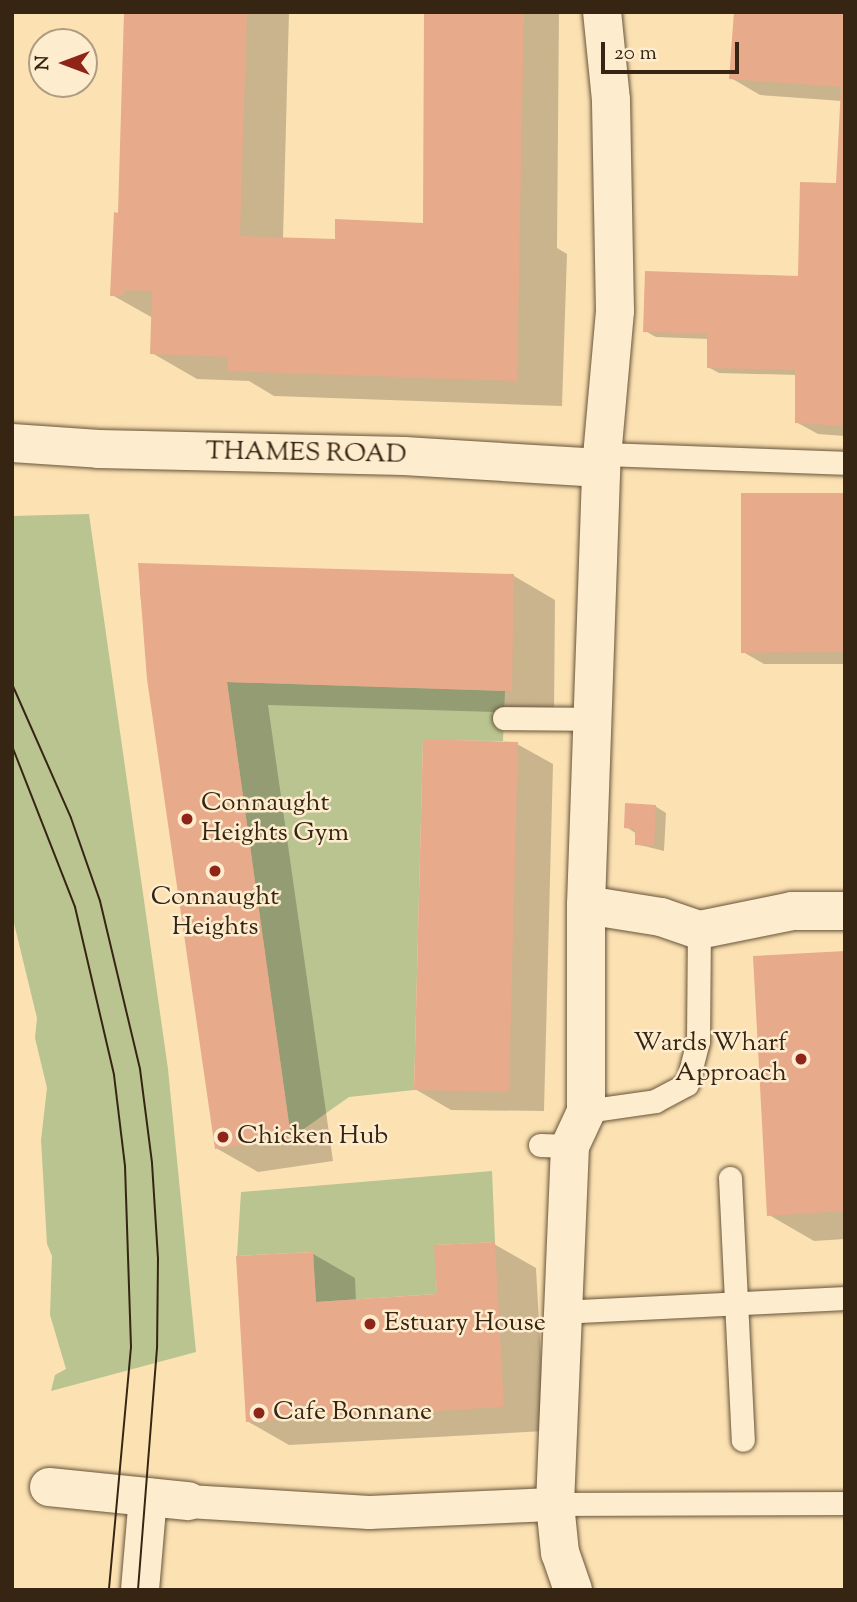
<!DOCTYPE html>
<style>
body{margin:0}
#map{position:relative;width:857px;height:1602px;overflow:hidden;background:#fce2b2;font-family:"Sorts Mill Goudy",serif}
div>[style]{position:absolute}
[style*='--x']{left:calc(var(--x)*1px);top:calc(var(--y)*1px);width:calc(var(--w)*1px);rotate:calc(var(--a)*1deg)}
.green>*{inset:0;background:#b9c490}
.shadow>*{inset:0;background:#0003}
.building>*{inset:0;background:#e7aa8a}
.roads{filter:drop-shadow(0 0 2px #68543c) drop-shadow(0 0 2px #68543c)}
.service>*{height:23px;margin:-11.5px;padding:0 11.5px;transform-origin:11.5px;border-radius:11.5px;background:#fdeccd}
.pedestrian>*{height:33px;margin:-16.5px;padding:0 16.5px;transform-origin:16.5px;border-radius:16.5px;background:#fdeccd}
.minor>*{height:38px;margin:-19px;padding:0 19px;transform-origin:19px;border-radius:19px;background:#fdeccd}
.tram>*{height:2px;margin:-1px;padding:0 1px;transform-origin:1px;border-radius:1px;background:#372514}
.dots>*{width:19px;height:19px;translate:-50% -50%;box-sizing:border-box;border:4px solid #fdeccd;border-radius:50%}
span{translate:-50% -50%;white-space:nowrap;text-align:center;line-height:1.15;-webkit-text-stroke:5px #fdeccd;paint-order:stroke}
.street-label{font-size:26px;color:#372514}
.poi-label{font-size:26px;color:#372514}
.left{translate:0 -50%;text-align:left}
.right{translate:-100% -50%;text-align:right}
.frame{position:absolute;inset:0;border:14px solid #372514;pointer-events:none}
.north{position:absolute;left:28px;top:28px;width:70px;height:70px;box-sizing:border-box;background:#fdeccd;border:2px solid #ae9c83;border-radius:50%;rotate:270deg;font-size:19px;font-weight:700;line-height:28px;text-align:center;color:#372514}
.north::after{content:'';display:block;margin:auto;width:24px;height:32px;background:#8f2418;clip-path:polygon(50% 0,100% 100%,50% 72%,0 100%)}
.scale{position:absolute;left:601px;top:42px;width:138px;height:32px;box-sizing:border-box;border:4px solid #372514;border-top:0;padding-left:9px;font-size:21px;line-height:24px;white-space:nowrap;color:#372514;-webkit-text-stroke:5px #fdeccd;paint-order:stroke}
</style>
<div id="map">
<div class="green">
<div style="clip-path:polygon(89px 514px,168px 1069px,196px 1352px,51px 1391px,55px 1375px,66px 1369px,50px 1315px,52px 1256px,47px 1244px,41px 1140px,47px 1088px,35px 1038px,37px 1018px,12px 915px,12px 516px)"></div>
<div style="clip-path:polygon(227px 682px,505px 691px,503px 741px,423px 740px,414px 1090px,349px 1097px,291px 1138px)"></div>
<div style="clip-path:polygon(492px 1171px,495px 1242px,435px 1245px,437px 1294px,316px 1302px,313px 1252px,237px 1256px,241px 1192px)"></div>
</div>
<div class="shadow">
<div style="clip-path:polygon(126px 12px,289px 12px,283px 239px,336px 240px,425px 224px,426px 12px,559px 12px,557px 248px,567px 254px,562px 406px,274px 396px,249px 381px,197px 379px,152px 353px,153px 318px,112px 295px,120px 214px)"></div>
<div style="clip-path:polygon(845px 12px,845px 436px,818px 434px,796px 422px,797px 375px,719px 373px,708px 367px,709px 339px,656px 337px,645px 331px,800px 279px,838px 185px,842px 101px,760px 95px,731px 78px)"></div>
<div style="clip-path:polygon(845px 495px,845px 664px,764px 664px,743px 652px)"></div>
<div style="clip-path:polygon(140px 565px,514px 576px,555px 600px,554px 714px,268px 705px,333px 1161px,258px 1172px,216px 1148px,140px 593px)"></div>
<div style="clip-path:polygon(517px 744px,553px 764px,544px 1111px,451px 1110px,415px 1089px)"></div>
<div style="clip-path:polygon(655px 806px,666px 813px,664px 851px,636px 844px,637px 834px,626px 827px)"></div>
<div style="clip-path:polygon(845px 952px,845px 1239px,814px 1241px,769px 1215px)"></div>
<div style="clip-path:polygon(494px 1244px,536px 1268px,545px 1431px,289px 1445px,247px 1421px,313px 1254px,355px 1278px,356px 1301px,439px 1296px)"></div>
</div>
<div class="building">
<div style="clip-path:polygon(124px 12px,247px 12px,240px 236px,335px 239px,335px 219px,423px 223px,424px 12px,524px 12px,517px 381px,227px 371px,228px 357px,150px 354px,152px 291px,124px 290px,124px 296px,110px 296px,114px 212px,118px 213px)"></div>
<div style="clip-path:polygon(734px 12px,845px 12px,845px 426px,795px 423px,795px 370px,707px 368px,707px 334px,643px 332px,645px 271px,798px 276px,800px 182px,836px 183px,841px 87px,729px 79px)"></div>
<div style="clip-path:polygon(741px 493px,845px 493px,845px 652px,741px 653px)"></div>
<div style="clip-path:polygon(138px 563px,514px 574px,512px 691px,227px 682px,291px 1138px,215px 1149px,147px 679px)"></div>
<div style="clip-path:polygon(423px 739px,518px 742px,509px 1092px,414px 1090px)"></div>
<div style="clip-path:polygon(625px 803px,656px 805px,654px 846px,635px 845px,635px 829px,624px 828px)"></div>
<div style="clip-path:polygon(845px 951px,845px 1211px,767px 1216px,753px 956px)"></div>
<div style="clip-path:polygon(495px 1242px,504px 1407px,246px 1422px,236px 1256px,313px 1252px,316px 1302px,437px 1294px,434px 1245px)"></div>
</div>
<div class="roads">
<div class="service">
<div style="--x:602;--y:454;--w:243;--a:2.1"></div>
<div style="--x:504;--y:718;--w:91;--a:0.6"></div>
<div style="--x:586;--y:1111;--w:70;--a:-8.2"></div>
<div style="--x:655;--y:1101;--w:36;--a:-28"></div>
<div style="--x:687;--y:1084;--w:44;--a:-75.7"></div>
<div style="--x:698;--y:1041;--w:111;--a:-89.5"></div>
<div style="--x:540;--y:1145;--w:30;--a:2"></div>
<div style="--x:730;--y:1178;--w:262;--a:87.2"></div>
<div style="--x:560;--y:1312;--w:285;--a:-2.8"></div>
<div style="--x:555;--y:1504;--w:290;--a:-0.2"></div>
</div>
<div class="pedestrian">
<div style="--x:188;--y:1501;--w:181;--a:3.5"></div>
<div style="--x:369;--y:1512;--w:186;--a:-2.5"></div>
</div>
<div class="minor">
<div style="--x:12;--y:443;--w:87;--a:3.9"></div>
<div style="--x:99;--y:449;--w:305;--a:1.3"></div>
<div style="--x:404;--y:456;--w:197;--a:3.5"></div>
<div style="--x:586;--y:905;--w:76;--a:9.1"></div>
<div style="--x:661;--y:917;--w:40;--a:18.9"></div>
<div style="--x:699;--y:930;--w:95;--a:-11.5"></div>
<div style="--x:792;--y:911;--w:53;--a:0"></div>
<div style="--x:49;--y:1487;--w:140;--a:5.8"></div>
<div style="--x:140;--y:1590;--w:93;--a:-85.1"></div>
<div style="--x:573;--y:1590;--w:39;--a:-109"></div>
<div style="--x:560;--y:1553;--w:49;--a:-95.8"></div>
<div style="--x:555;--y:1504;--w:358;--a:-87.6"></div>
<div style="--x:570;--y:1146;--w:38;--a:-65"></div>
<div style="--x:586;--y:1111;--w:206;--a:-90"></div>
<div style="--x:586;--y:905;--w:437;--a:-88"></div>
<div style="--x:601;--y:468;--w:158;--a:-84.9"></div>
<div style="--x:615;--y:311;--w:211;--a:-91.1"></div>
<div style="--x:611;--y:100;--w:88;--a:-95.8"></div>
</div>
</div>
<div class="tram">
<div style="--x:12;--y:684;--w:146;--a:66.2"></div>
<div style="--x:71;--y:818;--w:88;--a:70.7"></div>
<div style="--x:100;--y:901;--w:173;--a:76.6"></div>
<div style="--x:140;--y:1069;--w:95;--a:82.7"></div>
<div style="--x:152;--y:1163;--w:95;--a:86.4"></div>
<div style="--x:158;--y:1258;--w:90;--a:90.6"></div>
<div style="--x:157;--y:1348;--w:243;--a:94.5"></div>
<div style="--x:12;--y:746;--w:173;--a:68.6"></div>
<div style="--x:75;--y:907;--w:172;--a:76.9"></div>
<div style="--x:114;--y:1075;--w:92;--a:83.1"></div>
<div style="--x:125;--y:1166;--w:181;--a:88.1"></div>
<div style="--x:131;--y:1347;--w:244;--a:95.2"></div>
</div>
<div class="dots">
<div style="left:187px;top:819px;background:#8f2418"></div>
<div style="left:215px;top:871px;background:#8f2418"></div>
<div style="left:801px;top:1059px;background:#8f2418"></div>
<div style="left:223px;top:1137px;background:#8f2418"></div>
<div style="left:370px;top:1324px;background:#8f2418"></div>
<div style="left:259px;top:1413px;background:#8f2418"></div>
</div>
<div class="street-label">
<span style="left:306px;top:454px;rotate:1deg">THAMES ROAD</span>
</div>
<div class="poi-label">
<span class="left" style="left:201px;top:819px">Connaught<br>Heights Gym</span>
<span style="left:215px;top:913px">Connaught<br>Heights</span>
<span class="right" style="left:787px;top:1059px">Wards Wharf<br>Approach</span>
<span class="left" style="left:237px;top:1137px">Chicken Hub</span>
<span class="left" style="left:384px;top:1324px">Estuary House</span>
<span class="left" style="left:273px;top:1413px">Cafe Bonnane</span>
</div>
<div class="frame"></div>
<div class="north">N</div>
<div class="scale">20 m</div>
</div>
